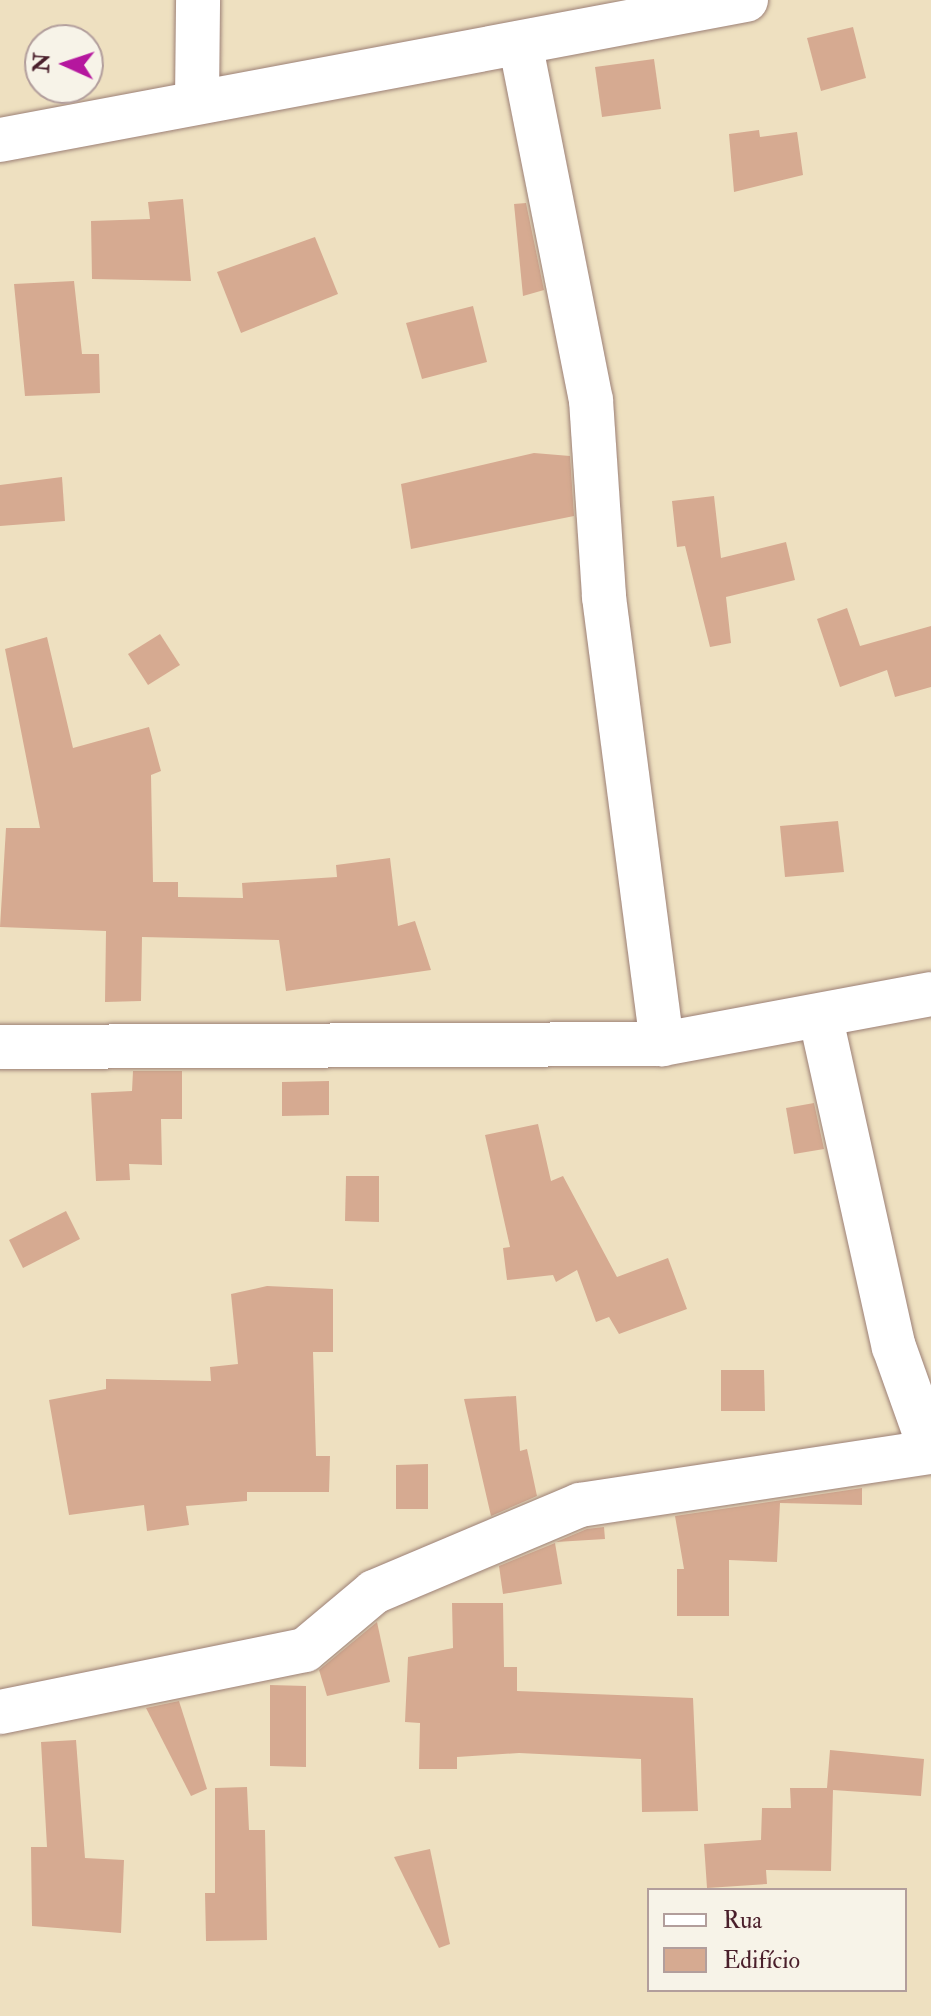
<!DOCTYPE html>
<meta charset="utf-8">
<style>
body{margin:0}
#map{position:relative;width:931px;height:2016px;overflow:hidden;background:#eee0c0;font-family:"IM FELL Double Pica",serif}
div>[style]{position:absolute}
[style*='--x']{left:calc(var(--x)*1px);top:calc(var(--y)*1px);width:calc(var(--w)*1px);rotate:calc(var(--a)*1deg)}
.building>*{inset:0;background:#d6aa91}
.roads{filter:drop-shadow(0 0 2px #9c8076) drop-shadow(0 0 2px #9c8076)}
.street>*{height:44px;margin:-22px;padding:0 22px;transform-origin:22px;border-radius:22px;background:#fff}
span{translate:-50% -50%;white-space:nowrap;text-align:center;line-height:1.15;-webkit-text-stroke:7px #f7f3e8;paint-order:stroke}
.legend{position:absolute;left:647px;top:1888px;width:260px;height:104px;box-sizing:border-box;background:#f7f3e8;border:2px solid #b29e9c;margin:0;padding:10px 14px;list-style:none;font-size:24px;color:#4a1f2b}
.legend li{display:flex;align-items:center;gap:16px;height:40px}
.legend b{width:40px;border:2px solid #b29e9c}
.north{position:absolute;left:24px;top:24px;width:80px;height:80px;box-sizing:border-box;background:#f7f3e8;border:2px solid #b29e9c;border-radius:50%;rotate:273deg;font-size:22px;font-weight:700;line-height:32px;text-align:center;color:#4a1f2b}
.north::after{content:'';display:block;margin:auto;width:28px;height:36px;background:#b5179e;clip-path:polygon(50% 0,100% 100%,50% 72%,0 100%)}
</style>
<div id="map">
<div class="building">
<div style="clip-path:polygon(853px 27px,866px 78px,821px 91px,807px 38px)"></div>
<div style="clip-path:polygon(654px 59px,661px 109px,602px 117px,595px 67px)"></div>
<div style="clip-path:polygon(759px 130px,760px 137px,797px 132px,803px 175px,734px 192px,729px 134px)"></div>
<div style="clip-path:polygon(183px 199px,191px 281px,92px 279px,91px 221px,150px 219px,148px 202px)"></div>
<div style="clip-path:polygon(526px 203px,544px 290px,523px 296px,514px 204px)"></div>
<div style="clip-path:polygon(315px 237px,338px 294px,241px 333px,217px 272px)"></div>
<div style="clip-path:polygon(74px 281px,82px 354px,99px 354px,100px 393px,25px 396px,14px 284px)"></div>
<div style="clip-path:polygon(473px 306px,487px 362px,422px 379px,406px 323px)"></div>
<div style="clip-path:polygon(534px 453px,570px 456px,574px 516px,411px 549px,401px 484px)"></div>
<div style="clip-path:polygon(62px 477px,65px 521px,0 526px,0 485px)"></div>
<div style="clip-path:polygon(714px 496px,721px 558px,786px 542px,795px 580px,726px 597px,731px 643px,710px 647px,685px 546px,677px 547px,672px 501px)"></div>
<div style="clip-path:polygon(847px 608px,860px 646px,931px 626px,931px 687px,895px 697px,887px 670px,840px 687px,817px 619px)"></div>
<div style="clip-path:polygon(160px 634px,180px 665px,148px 685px,128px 654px)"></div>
<div style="clip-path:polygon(47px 637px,73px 748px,149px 727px,161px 771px,151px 775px,153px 882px,178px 882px,178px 897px,243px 898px,242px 883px,337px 877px,336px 865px,390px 858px,398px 926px,415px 921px,431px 970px,286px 991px,279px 940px,142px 937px,141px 1001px,105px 1002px,106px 931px,0 927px,6px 828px,40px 828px,5px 649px)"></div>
<div style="clip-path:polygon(838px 821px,844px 872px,785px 877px,780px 826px)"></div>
<div style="clip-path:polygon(133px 1071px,182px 1071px,182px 1119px,161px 1119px,162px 1165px,129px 1164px,130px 1180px,96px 1181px,91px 1093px,132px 1091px)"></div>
<div style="clip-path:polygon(329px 1081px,329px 1115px,282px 1116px,282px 1082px)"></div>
<div style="clip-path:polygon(814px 1103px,824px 1149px,794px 1154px,786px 1108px)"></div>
<div style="clip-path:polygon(538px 1124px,551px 1181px,563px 1176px,617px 1277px,668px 1258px,687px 1309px,619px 1334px,609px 1317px,596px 1322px,577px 1270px,556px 1282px,553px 1275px,507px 1280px,503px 1248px,510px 1247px,485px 1135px)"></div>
<div style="clip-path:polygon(346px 1176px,379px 1176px,379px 1222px,345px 1221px)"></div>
<div style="clip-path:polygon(66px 1211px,80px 1239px,23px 1268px,9px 1240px)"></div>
<div style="clip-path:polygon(267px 1286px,333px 1289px,333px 1352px,313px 1352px,316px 1456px,330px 1456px,329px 1492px,247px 1492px,247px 1501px,186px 1506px,189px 1525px,147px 1531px,144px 1505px,69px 1515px,49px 1400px,106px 1389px,106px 1379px,211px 1381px,210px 1367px,238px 1364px,231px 1294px)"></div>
<div style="clip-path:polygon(721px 1370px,764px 1370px,765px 1411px,721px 1411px)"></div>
<div style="clip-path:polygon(516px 1396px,520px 1451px,527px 1449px,537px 1496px,491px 1516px,464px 1399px)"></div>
<div style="clip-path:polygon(428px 1464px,428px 1509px,396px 1509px,396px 1465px)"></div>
<div style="clip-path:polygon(862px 1488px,862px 1505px,780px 1503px,777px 1562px,729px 1560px,729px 1616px,677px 1616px,677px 1569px,684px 1569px,675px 1516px)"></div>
<div style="clip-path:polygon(604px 1527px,605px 1539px,556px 1542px,587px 1529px)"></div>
<div style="clip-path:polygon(555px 1543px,562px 1584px,503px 1594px,499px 1566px)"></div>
<div style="clip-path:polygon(452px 1603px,503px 1603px,504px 1667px,517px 1667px,517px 1691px,693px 1698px,698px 1811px,642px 1812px,641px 1759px,519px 1753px,457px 1757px,457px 1769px,419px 1769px,420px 1723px,405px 1722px,408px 1657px,453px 1648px)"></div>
<div style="clip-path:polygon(377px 1622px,390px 1682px,327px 1696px,319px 1670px)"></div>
<div style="clip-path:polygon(270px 1685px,306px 1686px,306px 1767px,270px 1766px)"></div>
<div style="clip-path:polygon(179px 1701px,207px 1789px,191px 1796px,146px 1708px)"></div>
<div style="clip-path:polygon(76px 1740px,85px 1858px,124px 1860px,121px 1933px,32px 1926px,31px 1847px,47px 1847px,41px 1742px)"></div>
<div style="clip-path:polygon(830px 1750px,924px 1759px,921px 1796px,833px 1790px,831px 1871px,766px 1870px,767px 1884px,707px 1888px,704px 1844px,761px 1840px,762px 1808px,791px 1808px,790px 1788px,827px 1788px)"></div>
<div style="clip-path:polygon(247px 1787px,249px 1830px,265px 1830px,267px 1940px,206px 1941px,205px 1893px,215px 1893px,215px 1788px)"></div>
<div style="clip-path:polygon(430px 1849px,450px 1944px,439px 1948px,394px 1857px)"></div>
</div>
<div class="roads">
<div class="street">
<div style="--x:521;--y:47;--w:360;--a:78.8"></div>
<div style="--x:591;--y:400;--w:197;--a:86.2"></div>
<div style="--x:604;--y:597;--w:451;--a:82.6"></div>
<div style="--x:197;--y:101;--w:101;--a:-89.4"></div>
<div style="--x:0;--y:140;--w:759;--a:-10.63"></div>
<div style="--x:821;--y:1019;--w:336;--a:77.5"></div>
<div style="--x:894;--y:1347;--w:110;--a:70.4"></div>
<div style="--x:0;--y:1047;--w:662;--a:-0.26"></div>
<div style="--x:662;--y:1044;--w:274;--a:-10.5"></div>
<div style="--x:0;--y:1712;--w:311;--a:-11.5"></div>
<div style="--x:305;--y:1650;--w:90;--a:-40"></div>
<div style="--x:374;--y:1592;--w:224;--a:-22.9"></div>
<div style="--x:580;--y:1505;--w:355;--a:-8.6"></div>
</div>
</div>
<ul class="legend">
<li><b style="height:10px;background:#fff"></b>Rua</li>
<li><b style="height:22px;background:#d6aa91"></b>Edifício</li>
</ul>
<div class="north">N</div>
</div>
